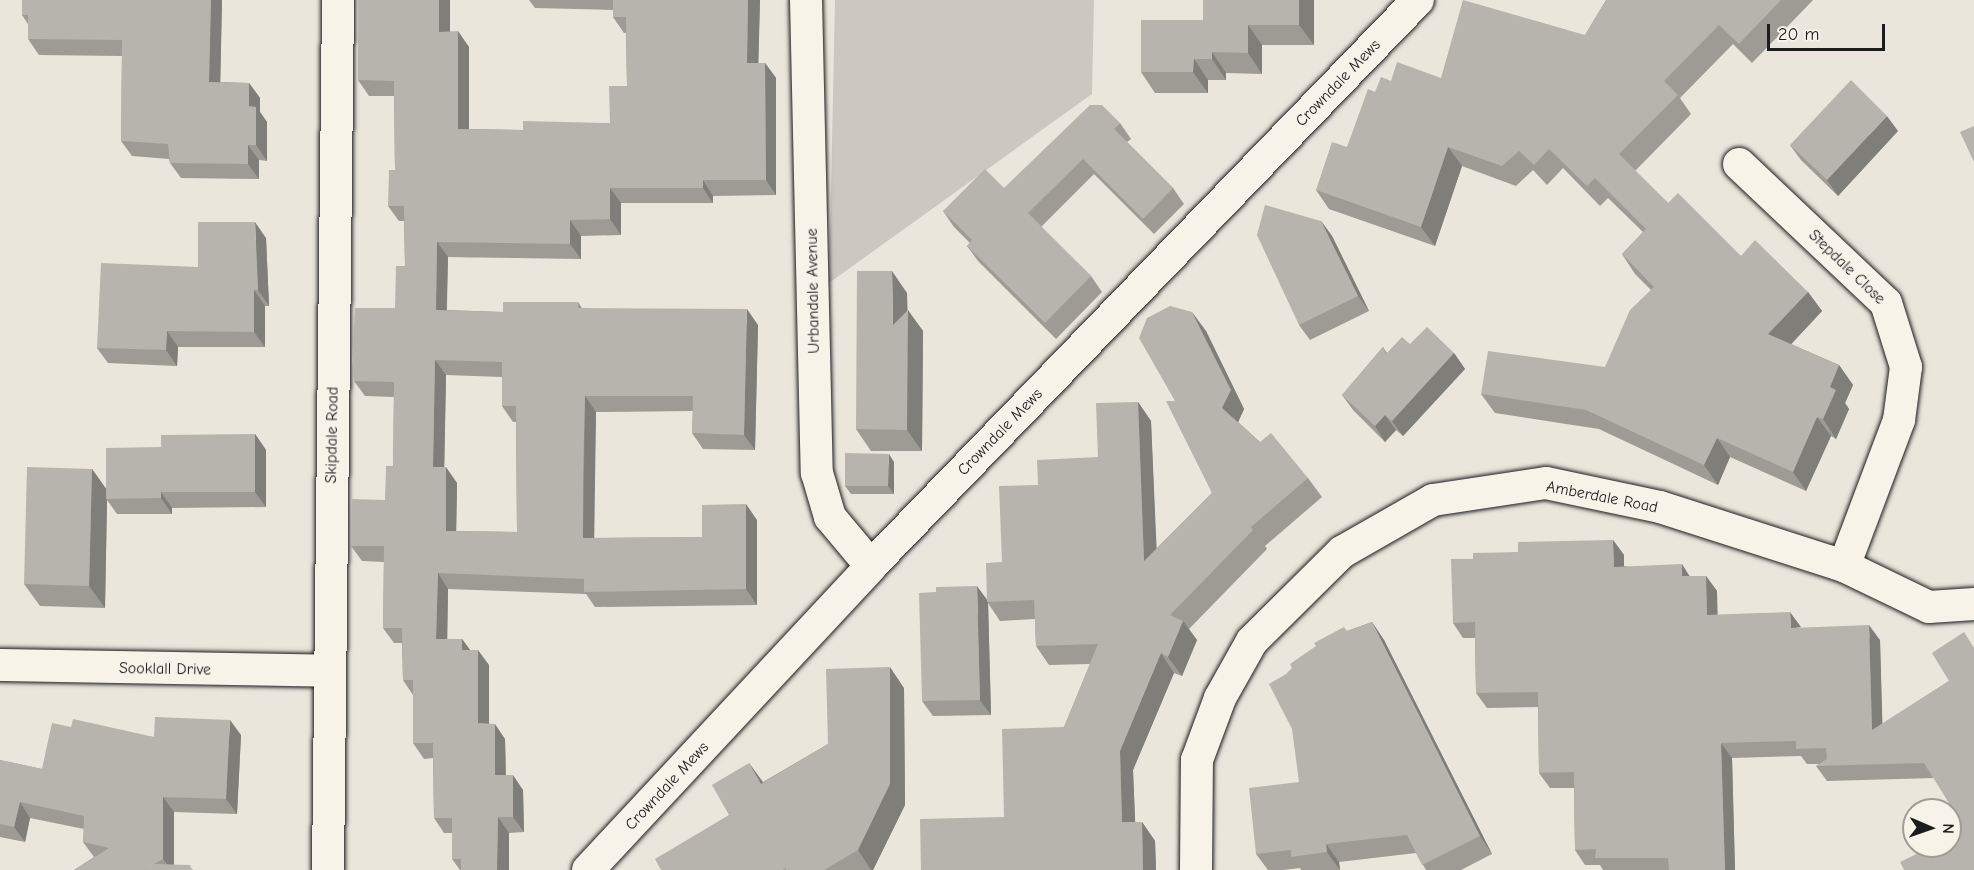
<!DOCTYPE html>
<style>
body{margin:0}
#map{position:relative;width:1974px;height:870px;overflow:hidden;background:#eae6dc;font-family:"Comic Neue",sans-serif}
div>[style]{position:absolute}
[style*='--x']{left:calc(var(--x)*1px);top:calc(var(--y)*1px);width:calc(var(--w)*1px);rotate:calc(var(--a)*1deg)}
.green>*{inset:0;background:#ccc8c0}
.roads{filter:drop-shadow(0 0 2px #1c1c1c) drop-shadow(0 0 2px #1c1c1c)}
.street>*{height:32px;margin:-16px;padding:0 16px;transform-origin:16px;border-radius:16px;background:#f7f3e8}
.wall>*{inset:0;background:#9d9b94}
.shaded-wall>*{inset:0;background:#7f7e78}
.building>*{inset:0;background:#b6b4ac}
span{translate:-50% -50%;white-space:nowrap;text-align:center;line-height:1.15;-webkit-text-stroke:6px #f7f3e8;paint-order:stroke}
.street-label{font-size:16px;color:#1c1c1c}
.north{position:absolute;left:1902px;top:798px;width:60px;height:60px;box-sizing:border-box;background:#f7f3e8;border:2px solid #9f9d96;border-radius:50%;rotate:92deg;font-size:16px;font-weight:700;line-height:24px;text-align:center;color:#1c1c1c}
.north::after{content:'';display:block;margin:auto;width:21px;height:27px;background:#1c1c1c;clip-path:polygon(50% 0,100% 100%,50% 72%,0 100%)}
.scale{position:absolute;left:1767px;top:24px;width:118px;height:27px;box-sizing:border-box;border:3px solid #1c1c1c;border-top:0;padding-left:8px;font-size:18px;line-height:21px;white-space:nowrap;color:#1c1c1c;-webkit-text-stroke:4px #f7f3e8;paint-order:stroke}
</style>
<div id="map">
<div class="green">
<div style="clip-path:polygon(835px 0,1094px 0,1092px 94px,829px 283px)"></div>
</div>
<div class="roads">
<div class="street">
<div style="--x:806;--y:0;--w:473;--a:88.7"></div>
<div style="--x:817;--y:473;--w:46;--a:73.5"></div>
<div style="--x:830;--y:517;--w:64;--a:50.1"></div>
<div style="--x:1739;--y:164;--w:202;--a:43.4"></div>
<div style="--x:1886;--y:303;--w:67;--a:72.6"></div>
<div style="--x:1906;--y:367;--w:53;--a:97.5"></div>
<div style="--x:1899;--y:420;--w:156;--a:110.6"></div>
<div style="--x:0;--y:665;--w:330;--a:1"></div>
<div style="--x:328;--y:870;--w:870;--a:-89.34"></div>
<div style="--x:588;--y:870;--w:415;--a:-47"></div>
<div style="--x:871;--y:566;--w:787;--a:-45.98"></div>
<div style="--x:1196;--y:870;--w:110;--a:-89.5"></div>
<div style="--x:1197;--y:760;--w:66;--a:-69.6"></div>
<div style="--x:1220;--y:698;--w:65;--a:-60.7"></div>
<div style="--x:1252;--y:641;--w:127;--a:-44.7"></div>
<div style="--x:1342;--y:552;--w:105;--a:-29.7"></div>
<div style="--x:1433;--y:500;--w:114;--a:-8.6"></div>
<div style="--x:1546;--y:483;--w:116;--a:11.9"></div>
<div style="--x:1660;--y:507;--w:193;--a:17.8"></div>
<div style="--x:1844;--y:566;--w:94;--a:25.8"></div>
<div style="--x:1929;--y:607;--w:45;--a:-3.8"></div>
</div>
</div>
<div class="wall">
<div style="clip-path:polygon(222px 0,220px 82px,249px 83px,260px 98px,260px 112px,267px 122px,267px 161px,259px 160px,259px 179px,181px 178px,170px 163px,169px 159px,132px 156px,121px 141px,122px 56px,39px 55px,28px 39px,28px 24px,22px 15px)"></div>
<div style="clip-path:polygon(evenodd,529px 0,760px 0,758px 63px,765px 63px,776px 78px,776px 195px,713px 196px,713px 203px,621px 203px,621px 235px,581px 236px,581px 259px,448px 257px,447px 310px,503px 312px,578px 302px,582px 308px,758px 325px,755px 450px,703px 449px,692px 433px,693px 411px,596px 412px,594px 491px,594px 538px,702px 537px,757px 520px,757px 605px,595px 607px,586px 594px,448px 589px,447px 639px,462px 639px,470px 650px,489px 665px,489px 724px,505px 739px,506px 775px,523px 790px,524px 832px,509px 833px,509px 870px,460px 870px,452px 859px,452px 833px,444px 833px,434px 818px,433px 758px,424px 759px,413px 743px,413px 695px,403px 680px,402px 643px,394px 643px,383px 628px,384px 562px,362px 561px,351px 546px,385px 500px,393px 466px,394px 397px,365px 396px,354px 381px,395px 308px,405px 266px,404px 221px,399px 221px,388px 206px,395px 170px,394px 96px,369px 96px,358px 80px,450px 31px,469px 47px,469px 129px,523px 130px,610px 123px,627px 86px,626px 33px,624px 33px,613px 17px,613px 10px,535px 8px,529px 0,446px 375px,502px 377px,502px 406px,513px 422px,516px 422px,517px 532px,456px 531px,457px 483px,444px 467px,446px 375px)"></div>
<div style="clip-path:polygon(1203px 0,1314px 0,1314px 45px,1262px 45px,1262px 74px,1226px 73px,1226px 80px,1208px 80px,1208px 93px,1155px 93px,1141px 72px,1203px 20px)"></div>
<div style="clip-path:polygon(1606px 0,1813px 0,1752px 63px,1733px 44px,1680px 98px,1691px 114px,1635px 171px,1668px 203px,1741px 256px,1808px 292px,1822px 311px,1791px 344px,1839px 365px,1853px 385px,1845px 403px,1849px 409px,1836px 439px,1831px 436px,1806px 491px,1730px 457px,1718px 485px,1599px 429px,1495px 413px,1481px 394px,1605px 367px,1651px 290px,1635px 274px,1622px 254px,1643px 232px,1608px 198px,1600px 206px,1563px 168px,1547px 185px,1533px 170px,1516px 186px,1462px 166px,1435px 246px,1329px 209px,1316px 190px,1347px 147px,1375px 92px,1391px 81px,1441px 78px,1585px 35px)"></div>
<div style="clip-path:polygon(1120px 123px,1131px 139px,1127px 142px,1173px 188px,1184px 204px,1154px 234px,1094px 174px,1041px 227px,1091px 276px,1102px 292px,1056px 339px,978px 261px,967px 246px,970px 243px,954px 227px,943px 211px,1004px 188px)"></div>
<div style="clip-path:polygon(1898px 131px,1838px 196px,1801px 160px,1790px 145px)"></div>
<div style="clip-path:polygon(1321px 221px,1332px 236px,1369px 311px,1310px 340px,1299px 325px)"></div>
<div style="clip-path:polygon(266px 238px,269px 306px,265px 306px,265px 347px,178px 347px,177px 366px,108px 363px,97px 348px,198px 267px)"></div>
<div style="clip-path:polygon(907px 293px,907px 310px,923px 331px,922px 451px,871px 451px,856px 429px)"></div>
<div style="clip-path:polygon(1206px 331px,1244px 409px,1238px 422px,1260px 442px,1308px 478px,1322px 497px,1265px 546px,1267px 549px,1189px 629px,1197px 640px,1182px 676px,1174px 673px,1133px 770px,1135px 822px,1142px 822px,1155px 841px,1156px 870px,921px 870px,1004px 817px,1064px 727px,1090px 664px,1049px 665px,1036px 646px,1035px 619px,1000px 621px,988px 603px,991px 715px,933px 716px,922px 701px,987px 600px,1002px 562px,1038px 485px,1098px 457px,1138px 402px,1151px 421px,1156px 549px,1212px 493px,1175px 401px)"></div>
<div style="clip-path:polygon(1410px 344px,1454px 353px,1465px 369px,1403px 436px,1396px 430px,1385px 442px,1353px 410px,1342px 395px,1383px 347px,1387px 353px)"></div>
<div style="clip-path:polygon(255px 434px,266px 450px,266px 507px,172px 508px,172px 514px,117px 514px,107px 500px,105px 608px,40px 606px,24px 584px,92px 469px,106px 489px,161px 447px)"></div>
<div style="clip-path:polygon(894px 462px,894px 494px,851px 494px,845px 486px)"></div>
<div style="clip-path:polygon(1613px 540px,1624px 555px,1624px 566px,1690px 576px,1706px 576px,1717px 591px,1717px 615px,1880px 640px,1882px 724px,1949px 681px,1964px 632px,1974px 870px,1952px 837px,1959px 819px,1934px 778px,1827px 781px,1816px 766px,1820px 764px,1807px 764px,1801px 756px,1732px 758px,1735px 870px,1603px 870px,1600px 865px,1585px 865px,1575px 850px,1574px 788px,1550px 788px,1539px 773px,1538px 707px,1487px 708px,1476px 693px,1475px 638px,1463px 638px,1453px 623px,1473px 559px,1518px 552px)"></div>
<div style="clip-path:polygon(1372px 622px,1384px 640px,1492px 854px,1461px 870px,1426px 870px,1416px 853px,1339px 862px,1340px 870px,1301px 870px,1300px 868px,1283px 870px,1268px 870px,1256px 854px,1299px 782px,1347px 631px)"></div>
<div style="clip-path:polygon(904px 688px,905px 805px,873px 870px,661px 870px,729px 815px,749px 763px,763px 782px,828px 744px)"></div>
<div style="clip-path:polygon(71px 727px,154px 737px,241px 735px,237px 814px,174px 812px,174px 865px,194px 870px,74px 870px,94px 857px,83px 842px,84px 829px,30px 818px,25px 842px,0 837px,0 760px,42px 769px)"></div>
</div>
<div class="shaded-wall">
<div style="clip-path:polygon(211px 0,222px 0,220px 98px,209px 82px)"></div>
<div style="clip-path:polygon(439px 0,450px 0,450px 47px,439px 32px)"></div>
<div style="clip-path:polygon(748px 0,760px 0,758px 78px,747px 63px)"></div>
<div style="clip-path:polygon(1299px 0,1314px 0,1314px 45px,1299px 25px)"></div>
<div style="clip-path:polygon(1248px 25px,1262px 45px,1262px 74px,1248px 53px)"></div>
<div style="clip-path:polygon(458px 31px,469px 47px,469px 145px,458px 129px)"></div>
<div style="clip-path:polygon(1212px 52px,1226px 73px,1226px 80px,1212px 59px)"></div>
<div style="clip-path:polygon(1194px 59px,1208px 80px,1208px 93px,1193px 72px)"></div>
<div style="clip-path:polygon(765px 63px,776px 78px,776px 195px,766px 180px)"></div>
<div style="clip-path:polygon(249px 83px,260px 98px,260px 112px,267px 122px,267px 161px,256px 145px,249px 106px)"></div>
<div style="clip-path:polygon(1887px 116px,1898px 131px,1838px 196px,1827px 180px)"></div>
<div style="clip-path:polygon(248px 145px,259px 160px,259px 179px,248px 164px)"></div>
<div style="clip-path:polygon(1448px 147px,1462px 166px,1435px 246px,1421px 227px)"></div>
<div style="clip-path:polygon(703px 180px,713px 196px,713px 203px,703px 188px)"></div>
<div style="clip-path:polygon(610px 188px,621px 203px,621px 235px,610px 219px)"></div>
<div style="clip-path:polygon(570px 220px,581px 236px,581px 259px,570px 244px)"></div>
<div style="clip-path:polygon(1321px 221px,1332px 236px,1369px 311px,1358px 296px)"></div>
<div style="clip-path:polygon(255px 222px,266px 238px,269px 306px,258px 290px)"></div>
<div style="clip-path:polygon(437px 242px,448px 257px,446px 325px,436px 310px)"></div>
<div style="clip-path:polygon(892px 271px,907px 293px,908px 323px,908px 310px,923px 331px,922px 451px,907px 430px,893px 325px)"></div>
<div style="clip-path:polygon(254px 290px,265px 306px,265px 347px,254px 332px)"></div>
<div style="clip-path:polygon(1808px 292px,1822px 311px,1782px 354px,1768px 334px)"></div>
<div style="clip-path:polygon(747px 309px,758px 325px,755px 450px,744px 435px)"></div>
<div style="clip-path:polygon(1192px 312px,1206px 331px,1244px 409px,1236px 427px,1222px 408px)"></div>
<div style="clip-path:polygon(167px 331px,178px 347px,177px 366px,166px 350px)"></div>
<div style="clip-path:polygon(1454px 353px,1465px 369px,1403px 436px,1392px 421px)"></div>
<div style="clip-path:polygon(435px 360px,446px 375px,444px 483px,433px 467px)"></div>
<div style="clip-path:polygon(1839px 365px,1853px 385px,1845px 403px,1849px 409px,1836px 439px,1823px 419px,1830px 387px)"></div>
<div style="clip-path:polygon(585px 396px,596px 412px,594px 554px,583px 538px)"></div>
<div style="clip-path:polygon(1138px 402px,1151px 421px,1158px 580px,1144px 561px)"></div>
<div style="clip-path:polygon(1385px 415px,1396px 430px,1385px 442px,1375px 426px)"></div>
<div style="clip-path:polygon(1817px 417px,1831px 436px,1806px 491px,1793px 472px)"></div>
<div style="clip-path:polygon(255px 434px,266px 450px,266px 507px,255px 492px)"></div>
<div style="clip-path:polygon(1717px 438px,1730px 457px,1718px 485px,1704px 465px)"></div>
<div style="clip-path:polygon(889px 454px,894px 462px,894px 494px,888px 486px)"></div>
<div style="clip-path:polygon(446px 467px,457px 483px,456px 546px,446px 531px)"></div>
<div style="clip-path:polygon(92px 469px,107px 490px,106px 499px,107px 500px,105px 608px,89px 586px)"></div>
<div style="clip-path:polygon(161px 492px,172px 508px,172px 514px,161px 498px)"></div>
<div style="clip-path:polygon(746px 504px,757px 520px,757px 605px,746px 589px)"></div>
<div style="clip-path:polygon(1613px 540px,1624px 555px,1624px 582px,1614px 567px)"></div>
<div style="clip-path:polygon(1682px 564px,1692px 580px,1682px 576px)"></div>
<div style="clip-path:polygon(438px 573px,448px 589px,447px 654px,436px 639px)"></div>
<div style="clip-path:polygon(1706px 576px,1717px 591px,1718px 630px,1707px 615px)"></div>
<div style="clip-path:polygon(977px 586px,988px 601px,991px 715px,980px 700px)"></div>
<div style="clip-path:polygon(1790px 612px,1801px 627px,1791px 628px)"></div>
<div style="clip-path:polygon(1183px 621px,1197px 640px,1182px 676px,1168px 657px)"></div>
<div style="clip-path:polygon(1372px 622px,1384px 640px,1492px 854px,1480px 836px)"></div>
<div style="clip-path:polygon(1869px 625px,1880px 640px,1883px 745px,1872px 730px)"></div>
<div style="clip-path:polygon(462px 639px,473px 654px,462px 650px)"></div>
<div style="clip-path:polygon(478px 650px,489px 665px,489px 739px,478px 723px)"></div>
<div style="clip-path:polygon(1161px 653px,1174px 673px,1133px 770px,1136px 841px,1122px 822px,1120px 751px)"></div>
<div style="clip-path:polygon(890px 667px,904px 688px,905px 805px,873px 870px,871px 870px,858px 850px)"></div>
<div style="clip-path:polygon(230px 720px,241px 735px,237px 814px,226px 799px)"></div>
<div style="clip-path:polygon(495px 724px,505px 739px,506px 790px,495px 775px)"></div>
<div style="clip-path:polygon(1721px 743px,1732px 758px,1735px 870px,1725px 870px)"></div>
<div style="clip-path:polygon(749px 763px,764px 784px,761px 784px)"></div>
<div style="clip-path:polygon(513px 775px,523px 790px,524px 832px,513px 817px)"></div>
<div style="clip-path:polygon(163px 797px,174px 812px,174px 870px,171px 870px,163px 859px)"></div>
<div style="clip-path:polygon(20px 802px,30px 818px,25px 842px,14px 827px)"></div>
<div style="clip-path:polygon(498px 817px,509px 833px,509px 870px,497px 870px)"></div>
<div style="clip-path:polygon(1142px 822px,1155px 841px,1156px 870px,1143px 870px)"></div>
<div style="clip-path:polygon(1326px 844px,1339px 862px,1340px 870px,1327px 852px)"></div>
</div>
<div class="building">
<div style="clip-path:polygon(22px 0,211px 0,209px 82px,249px 83px,249px 106px,256px 107px,256px 145px,248px 145px,248px 164px,170px 163px,168px 144px,121px 141px,122px 40px,28px 39px,28px 15px,22px 15px)"></div>
<div style="clip-path:polygon(evenodd,358px 0,439px 0,439px 32px,458px 31px,458px 129px,523px 130px,523px 121px,610px 123px,609px 86px,627px 86px,626px 17px,613px 17px,613px 0,748px 0,747px 63px,765px 63px,766px 180px,703px 180px,703px 188px,610px 188px,610px 219px,570px 220px,570px 244px,437px 242px,436px 310px,503px 312px,503px 302px,578px 302px,578px 308px,747px 309px,744px 435px,692px 433px,693px 396px,585px 396px,583px 475px,583px 538px,702px 537px,702px 505px,746px 504px,746px 589px,584px 592px,584px 579px,438px 573px,436px 639px,462px 639px,462px 650px,478px 650px,478px 723px,495px 724px,495px 775px,513px 775px,513px 817px,498px 817px,497px 870px,461px 870px,461px 859px,452px 859px,452px 818px,434px 818px,433px 743px,413px 743px,413px 680px,403px 680px,402px 628px,383px 628px,384px 546px,351px 546px,352px 499px,385px 500px,386px 466px,393px 466px,394px 382px,354px 381px,352px 360px,355px 308px,395px 308px,396px 266px,405px 266px,404px 206px,388px 206px,389px 170px,395px 170px,394px 81px,358px 80px,358px 0,435px 360px,502px 362px,502px 406px,516px 406px,517px 532px,446px 531px,446px 467px,433px 467px,435px 360px)"></div>
<div style="clip-path:polygon(1203px 0,1299px 0,1299px 25px,1248px 25px,1248px 53px,1212px 52px,1212px 59px,1194px 59px,1193px 72px,1141px 72px,1141px 20px,1203px 20px)"></div>
<div style="clip-path:polygon(1463px 0,1585px 35px,1606px 0,1781px 0,1739px 44px,1719px 25px,1664px 81px,1678px 95px,1619px 154px,1668px 203px,1678px 193px,1741px 256px,1755px 240px,1808px 292px,1768px 334px,1839px 365px,1830px 387px,1836px 390px,1823px 419px,1817px 417px,1793px 472px,1717px 438px,1704px 465px,1586px 410px,1481px 394px,1488px 351px,1605px 367px,1630px 310px,1654px 287px,1622px 254px,1646px 229px,1595px 178px,1587px 186px,1549px 149px,1534px 165px,1519px 151px,1502px 166px,1448px 147px,1421px 227px,1316px 190px,1332px 142px,1347px 147px,1368px 89px,1375px 92px,1381px 77px,1391px 81px,1397px 62px,1441px 78px)"></div>
<div style="clip-path:polygon(1851px 80px,1887px 116px,1827px 180px,1790px 145px)"></div>
<div style="clip-path:polygon(1090px 105px,1102px 105px,1120px 123px,1114px 129px,1173px 188px,1143px 219px,1083px 159px,1028px 213px,1091px 276px,1045px 323px,967px 246px,972px 240px,943px 211px,985px 169px,1004px 188px)"></div>
<div style="clip-path:polygon(1974px 126px,1974px 162px,1960px 132px)"></div>
<div style="clip-path:polygon(1265px 205px,1321px 221px,1358px 296px,1299px 325px,1257px 235px)"></div>
<div style="clip-path:polygon(198px 222px,255px 222px,258px 290px,254px 290px,254px 332px,167px 331px,166px 350px,97px 348px,101px 263px,198px 267px)"></div>
<div style="clip-path:polygon(857px 271px,892px 271px,893px 325px,908px 310px,907px 430px,856px 429px)"></div>
<div style="clip-path:polygon(1170px 306px,1192px 312px,1231px 390px,1222px 408px,1260px 442px,1271px 433px,1308px 478px,1251px 527px,1253px 530px,1170px 615px,1183px 621px,1168px 657px,1161px 653px,1120px 751px,1122px 822px,1142px 822px,1143px 870px,921px 870px,920px 819px,1004px 817px,1002px 729px,1064px 727px,1098px 644px,1036px 646px,1034px 600px,987px 602px,986px 563px,1002px 562px,999px 486px,1038px 485px,1037px 460px,1098px 457px,1096px 403px,1138px 402px,1144px 561px,1212px 493px,1166px 401px,1175px 401px,1139px 338px,1147px 318px)"></div>
<div style="clip-path:polygon(1427px 327px,1454px 353px,1392px 421px,1385px 415px,1375px 426px,1342px 395px,1383px 347px,1386px 354px,1402px 337px,1410px 344px)"></div>
<div style="clip-path:polygon(255px 434px,255px 492px,161px 492px,161px 498px,106px 499px,106px 448px,161px 447px,161px 435px)"></div>
<div style="clip-path:polygon(845px 453px,889px 454px,888px 486px,845px 486px)"></div>
<div style="clip-path:polygon(27px 467px,92px 469px,89px 586px,24px 584px)"></div>
<div style="clip-path:polygon(1613px 540px,1614px 567px,1682px 564px,1682px 576px,1706px 576px,1707px 615px,1790px 612px,1791px 628px,1869px 625px,1872px 730px,1949px 681px,1932px 653px,1964px 632px,1974px 648px,1974px 870px,1904px 870px,1900px 862px,1933px 846px,1950px 846px,1950px 837px,1952px 837px,1950px 833px,1950px 823px,1959px 819px,1924px 763px,1816px 766px,1827px 759px,1826px 748px,1796px 749px,1796px 741px,1721px 743px,1725px 870px,1669px 870px,1668px 858px,1595px 858px,1596px 849px,1575px 850px,1574px 772px,1539px 773px,1538px 692px,1476px 693px,1475px 622px,1453px 623px,1451px 559px,1473px 559px,1473px 553px,1518px 552px,1518px 542px)"></div>
<div style="clip-path:polygon(977px 586px,980px 700px,922px 701px,919px 593px,936px 592px,936px 587px)"></div>
<div style="clip-path:polygon(1372px 622px,1480px 836px,1422px 865px,1407px 835px,1326px 844px,1327px 852px,1291px 857px,1291px 850px,1256px 854px,1249px 788px,1299px 782px,1292px 729px,1269px 684px,1286px 674px,1292px 668px,1290px 664px,1316px 646px,1314px 643px,1344px 627px,1347px 631px)"></div>
<div style="clip-path:polygon(890px 667px,890px 784px,858px 850px,824px 870px,786px 870px,786px 868px,783px 870px,661px 870px,655px 859px,729px 815px,712px 785px,749px 763px,761px 784px,828px 744px,826px 669px)"></div>
<div style="clip-path:polygon(155px 717px,230px 720px,226px 799px,163px 797px,163px 859px,154px 864px,190px 865px,192px 870px,146px 870px,146px 869px,145px 870px,74px 870px,109px 848px,83px 842px,84px 816px,20px 802px,14px 827px,0 824px,0 760px,42px 769px,52px 723px,71px 727px,73px 719px,154px 737px)"></div>
</div>
<div class="street-label">
<span style="left:1338px;top:83px;rotate:-46deg">Crowndale Mews</span>
<span style="left:1847px;top:267px;rotate:44deg">Stepdale Close</span>
<span style="left:813px;top:291px;rotate:-91deg">Urbandale Avenue</span>
<span style="left:1000px;top:432px;rotate:-46deg">Crowndale Mews</span>
<span style="left:332px;top:435px;rotate:-89deg">Skipdale Road</span>
<span style="left:1602px;top:497px;rotate:11deg">Amberdale Road</span>
<span style="left:165px;top:669px;rotate:1deg">Sooklall Drive</span>
<span style="left:667px;top:786px;rotate:-47deg">Crowndale Mews</span>
</div>
<div class="north">N</div>
<div class="scale">20 m</div>
</div>
